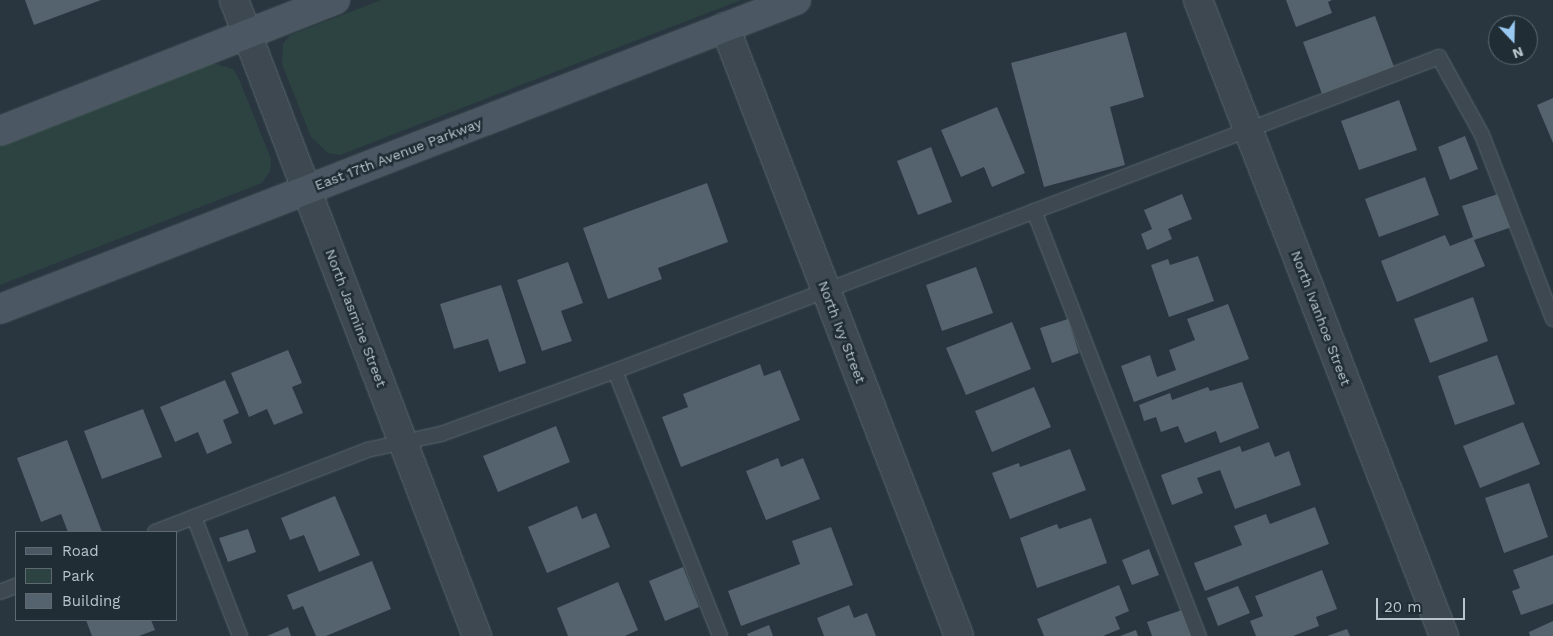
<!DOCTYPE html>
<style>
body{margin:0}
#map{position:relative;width:1553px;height:636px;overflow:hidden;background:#293640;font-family:"Work Sans",sans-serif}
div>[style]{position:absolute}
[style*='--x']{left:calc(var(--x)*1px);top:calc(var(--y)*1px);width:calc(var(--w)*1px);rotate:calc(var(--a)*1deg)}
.green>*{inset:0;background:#2c4341}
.building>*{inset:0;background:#54636d}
.roads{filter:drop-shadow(0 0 1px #5a666d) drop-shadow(0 0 1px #5a666d)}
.service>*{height:14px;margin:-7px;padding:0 7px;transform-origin:7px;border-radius:7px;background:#3d4850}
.minor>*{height:28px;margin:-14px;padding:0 14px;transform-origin:14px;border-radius:14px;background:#3d4850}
.secondary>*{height:28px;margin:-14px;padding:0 14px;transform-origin:14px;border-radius:14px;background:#4b5863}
span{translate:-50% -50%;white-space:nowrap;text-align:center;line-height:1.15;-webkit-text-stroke:5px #212d35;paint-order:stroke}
.street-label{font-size:14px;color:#b9c3ca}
.legend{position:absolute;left:15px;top:531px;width:162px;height:90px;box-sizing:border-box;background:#212d35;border:1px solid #5e6971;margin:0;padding:6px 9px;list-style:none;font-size:15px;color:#b9c3ca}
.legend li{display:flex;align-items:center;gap:10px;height:25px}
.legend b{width:25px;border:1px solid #5e6971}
.north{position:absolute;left:1488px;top:15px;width:50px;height:50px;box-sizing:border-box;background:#212d35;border:1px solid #5e6971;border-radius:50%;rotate:159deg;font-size:14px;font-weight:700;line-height:20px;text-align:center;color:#b9c3ca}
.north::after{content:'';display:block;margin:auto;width:18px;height:22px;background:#99c9f0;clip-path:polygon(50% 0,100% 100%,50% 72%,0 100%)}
.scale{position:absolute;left:1376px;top:598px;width:89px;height:22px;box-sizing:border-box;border:2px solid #b9c3ca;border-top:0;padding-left:6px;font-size:15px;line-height:18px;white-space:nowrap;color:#b9c3ca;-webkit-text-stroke:4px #212d35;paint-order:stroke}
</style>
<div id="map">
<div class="green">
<div style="clip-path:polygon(381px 0,741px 0,340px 155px,328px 153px,311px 137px,282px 64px,283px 44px,290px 35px)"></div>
<div style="clip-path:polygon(213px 63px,233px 69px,239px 79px,271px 159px,270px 171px,262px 183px,0 285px,0 147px)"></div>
</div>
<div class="building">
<div style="clip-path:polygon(25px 0,101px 0,34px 25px)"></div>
<div style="clip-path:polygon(1286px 0,1332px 0,1328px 2px,1332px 13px,1296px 27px)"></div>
<div style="clip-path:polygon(1375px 16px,1394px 67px,1322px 94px,1303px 42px)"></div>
<div style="clip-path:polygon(1126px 32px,1144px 97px,1110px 107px,1125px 165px,1044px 187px,1011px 63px)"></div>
<div style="clip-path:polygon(1553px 98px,1553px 143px,1537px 105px)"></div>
<div style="clip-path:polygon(1399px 100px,1417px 150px,1359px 170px,1341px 121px)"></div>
<div style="clip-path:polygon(997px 107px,1025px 173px,992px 187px,984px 167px,961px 177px,941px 130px)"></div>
<div style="clip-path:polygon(1465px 136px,1478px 169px,1450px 180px,1438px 147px)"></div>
<div style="clip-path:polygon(931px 147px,952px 202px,918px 215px,897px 161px)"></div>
<div style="clip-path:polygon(1425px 177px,1439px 215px,1379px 237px,1365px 199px)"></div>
<div style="clip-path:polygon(707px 183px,728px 242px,658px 268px,662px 279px,608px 299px,583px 228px)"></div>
<div style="clip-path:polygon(1501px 193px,1512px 227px,1474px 240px,1485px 266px,1397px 302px,1381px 261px,1445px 235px,1450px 246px,1473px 237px,1462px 206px)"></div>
<div style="clip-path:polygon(1182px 194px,1192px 219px,1168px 229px,1172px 239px,1147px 250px,1141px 234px,1152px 229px,1144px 210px)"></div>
<div style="clip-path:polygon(1198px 256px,1214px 301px,1169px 317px,1151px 265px,1168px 259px,1170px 265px)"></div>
<div style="clip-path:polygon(568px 262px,583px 303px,561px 311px,572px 341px,542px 351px,517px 280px)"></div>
<div style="clip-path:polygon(976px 267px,993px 313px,942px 331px,926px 285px)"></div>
<div style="clip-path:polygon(501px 285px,526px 363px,499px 372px,488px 339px,454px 349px,440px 304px)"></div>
<div style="clip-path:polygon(1473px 297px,1488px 341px,1430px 363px,1414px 319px)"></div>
<div style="clip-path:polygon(1228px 304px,1249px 359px,1134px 402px,1121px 366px,1150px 355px,1157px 377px,1176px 370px,1169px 350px,1195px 340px,1187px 319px)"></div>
<div style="clip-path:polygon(1068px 319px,1079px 353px,1052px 363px,1040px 328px)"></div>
<div style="clip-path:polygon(1012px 322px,1031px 369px,966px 395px,946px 348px)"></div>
<div style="clip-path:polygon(288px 350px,302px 383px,292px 387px,303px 413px,274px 425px,267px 409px,249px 417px,231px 373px)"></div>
<div style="clip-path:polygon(1497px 355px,1515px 404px,1455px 425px,1438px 376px)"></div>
<div style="clip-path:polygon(760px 364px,764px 376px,780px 370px,800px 420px,681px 467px,662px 417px,688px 407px,683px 394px)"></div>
<div style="clip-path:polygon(225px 380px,239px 413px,223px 420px,232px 443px,207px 454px,198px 432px,175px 442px,160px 407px)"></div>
<div style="clip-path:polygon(1242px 382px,1259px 428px,1220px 443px,1216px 431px,1185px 443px,1178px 426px,1161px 432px,1156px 417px,1144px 421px,1139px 405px,1170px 393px,1172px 400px,1208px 387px,1210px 391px)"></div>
<div style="clip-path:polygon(1034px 387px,1051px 427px,992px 452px,975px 411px)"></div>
<div style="clip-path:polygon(143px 409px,162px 457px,102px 479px,84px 431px)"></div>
<div style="clip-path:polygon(1523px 422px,1540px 464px,1480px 488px,1463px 446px)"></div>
<div style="clip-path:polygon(556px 426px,570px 462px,498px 492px,483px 456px)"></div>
<div style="clip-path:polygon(67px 440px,102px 532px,68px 532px,61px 514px,41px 522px,17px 458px)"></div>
<div style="clip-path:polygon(1269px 442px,1275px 457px,1289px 451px,1301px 485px,1235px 509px,1220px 470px,1197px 478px,1203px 493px,1172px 505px,1161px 475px,1240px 446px,1242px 452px)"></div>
<div style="clip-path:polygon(1070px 449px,1086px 490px,1010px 519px,992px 473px,1019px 463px,1020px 467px)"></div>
<div style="clip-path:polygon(778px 458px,781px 467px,803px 458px,820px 499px,766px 520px,746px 471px)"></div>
<div style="clip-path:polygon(1529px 483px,1548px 537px,1504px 553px,1485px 498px)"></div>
<div style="clip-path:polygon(335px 496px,360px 555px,319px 572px,304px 535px,290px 540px,281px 518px)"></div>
<div style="clip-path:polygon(577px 506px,582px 519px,596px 513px,610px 547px,547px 573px,528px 527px)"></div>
<div style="clip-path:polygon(1315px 507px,1329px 544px,1205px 591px,1194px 563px,1242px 545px,1234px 526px,1266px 514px,1270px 524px)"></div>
<div style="clip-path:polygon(1091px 518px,1107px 563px,1037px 588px,1020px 538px,1057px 524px,1059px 529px)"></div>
<div style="clip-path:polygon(831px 527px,853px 585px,741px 626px,728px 591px,800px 564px,792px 541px)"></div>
<div style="clip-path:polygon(248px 529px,256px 552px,228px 562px,219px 538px)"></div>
<div style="clip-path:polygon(1149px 549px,1159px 575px,1132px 585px,1122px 560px)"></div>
<div style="clip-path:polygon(1553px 555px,1553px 604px,1521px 615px,1512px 591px,1520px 588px,1513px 570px)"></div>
<div style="clip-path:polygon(372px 561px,391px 609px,326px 636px,316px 636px,303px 606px,293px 610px,287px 595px)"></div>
<div style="clip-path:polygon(683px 567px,699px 607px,665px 621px,649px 581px)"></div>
<div style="clip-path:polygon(1322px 570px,1337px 609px,1316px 617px,1319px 626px,1293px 636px,1256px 636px,1250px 621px,1263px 616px,1255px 596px)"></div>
<div style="clip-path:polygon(618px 582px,638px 630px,625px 636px,568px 636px,557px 608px)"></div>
<div style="clip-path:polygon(1119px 585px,1129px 611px,1115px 617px,1120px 629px,1103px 636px,1044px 636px,1037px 619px)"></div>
<div style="clip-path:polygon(1238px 586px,1250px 613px,1218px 626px,1207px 598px)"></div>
<div style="clip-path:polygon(849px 605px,854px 618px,867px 613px,876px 636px,824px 636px,817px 618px)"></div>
<div style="clip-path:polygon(1182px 610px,1191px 636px,1152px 636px,1147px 622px)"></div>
<div style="clip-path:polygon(86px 620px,151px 620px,155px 630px,139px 636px,92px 636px)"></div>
<div style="clip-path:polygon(1553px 621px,1553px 636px,1530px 636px,1529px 632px)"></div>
<div style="clip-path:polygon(769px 625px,773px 636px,748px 636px,747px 634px)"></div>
<div style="clip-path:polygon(288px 627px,291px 636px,267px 636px)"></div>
<div style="clip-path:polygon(1347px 629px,1350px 636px,1327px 636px)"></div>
<div style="clip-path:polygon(1136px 630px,1138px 636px,1120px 636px)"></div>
</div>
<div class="roads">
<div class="service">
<div style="--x:1034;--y:211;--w:456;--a:68.8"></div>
<div style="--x:615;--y:371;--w:285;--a:68.4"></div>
<div style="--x:194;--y:517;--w:128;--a:68.9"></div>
<div style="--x:155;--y:532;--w:227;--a:-21.1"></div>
<div style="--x:367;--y:450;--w:76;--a:-12.2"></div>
<div style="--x:441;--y:434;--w:185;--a:-19.9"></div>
<div style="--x:615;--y:371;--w:882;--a:-20.86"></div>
<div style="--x:1439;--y:57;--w:89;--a:61.1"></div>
<div style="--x:1482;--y:135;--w:197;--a:68.9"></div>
<div style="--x:0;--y:592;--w:17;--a:-21"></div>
</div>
<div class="minor">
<div style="--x:234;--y:0;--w:681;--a:69.09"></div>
<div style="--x:1198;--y:0;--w:682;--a:68.85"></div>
<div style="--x:725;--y:27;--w:652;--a:68.98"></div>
</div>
<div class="secondary">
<div style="--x:0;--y:131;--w:360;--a:-21.4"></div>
<div style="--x:0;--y:309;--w:854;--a:-21.22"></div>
</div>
</div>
<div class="street-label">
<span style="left:398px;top:154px;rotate:-21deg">East 17th Avenue Parkway</span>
<span style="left:356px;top:318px;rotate:69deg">North Jasmine Street</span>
<span style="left:1321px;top:318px;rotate:69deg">North Ivanhoe Street</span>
<span style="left:842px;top:332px;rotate:69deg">North Ivy Street</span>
</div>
<ul class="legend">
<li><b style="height:6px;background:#4b5863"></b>Road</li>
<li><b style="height:14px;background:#2c4341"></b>Park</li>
<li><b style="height:14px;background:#54636d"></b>Building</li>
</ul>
<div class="north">N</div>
<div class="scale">20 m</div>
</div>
